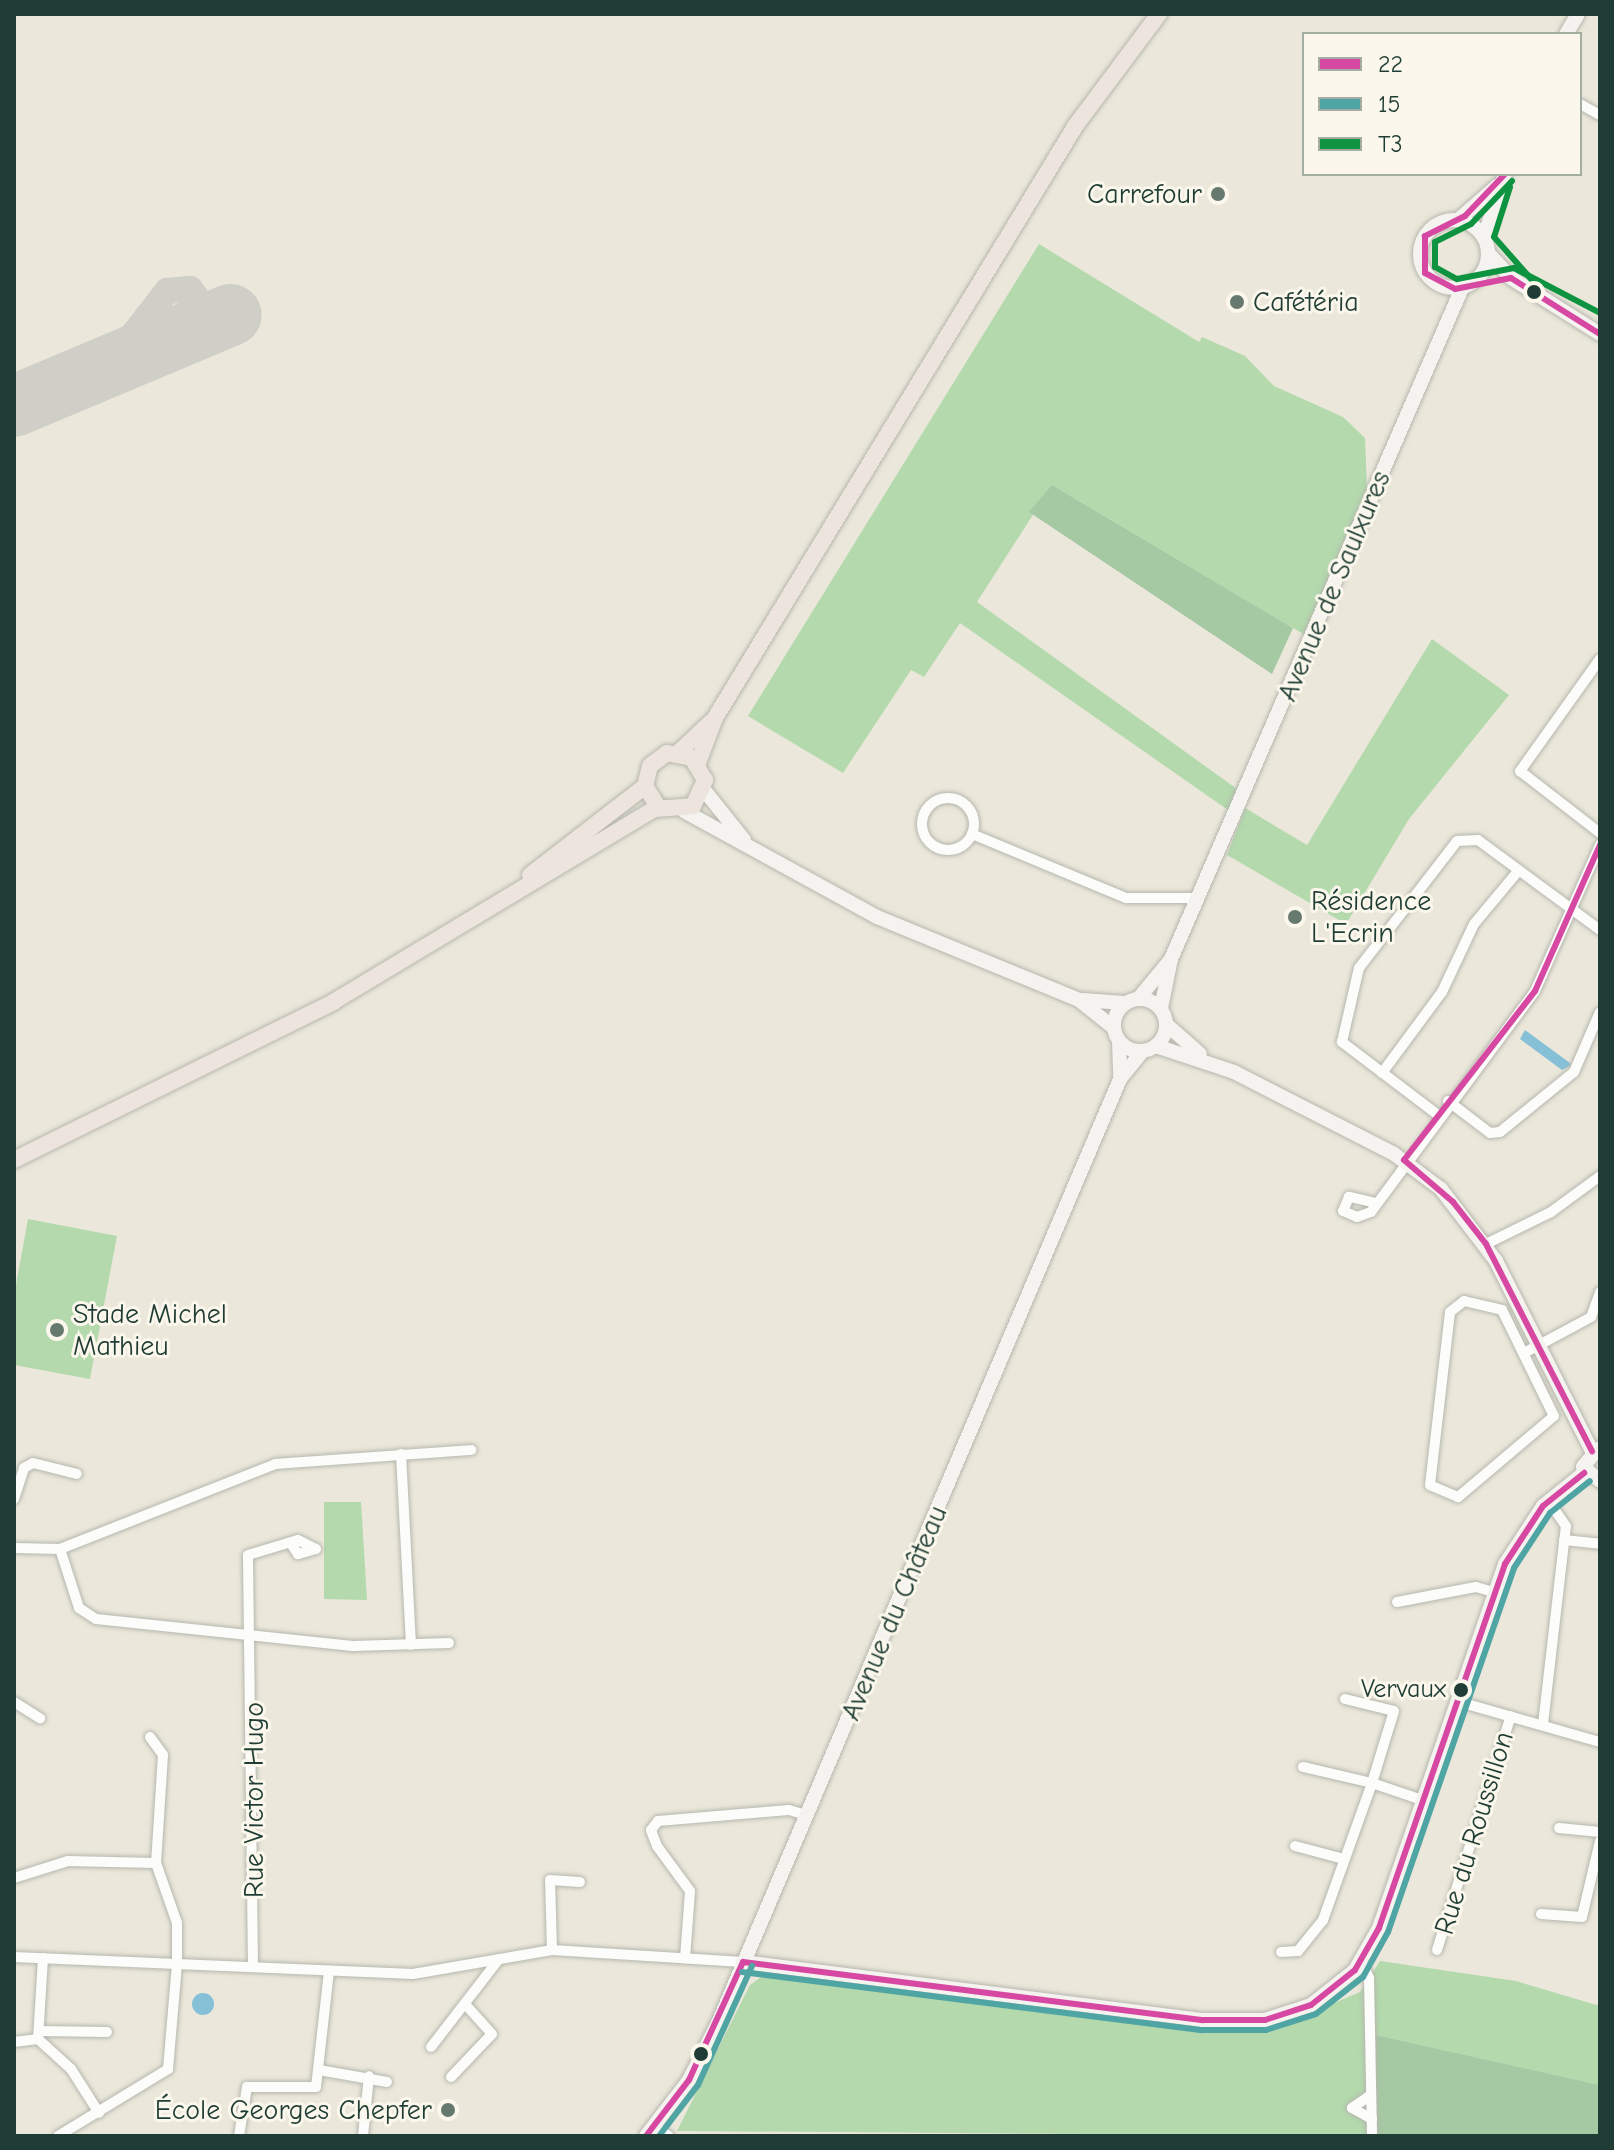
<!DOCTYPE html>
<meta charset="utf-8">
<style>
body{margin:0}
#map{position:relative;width:1614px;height:2150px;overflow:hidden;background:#ebe8db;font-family:"Comic Neue",sans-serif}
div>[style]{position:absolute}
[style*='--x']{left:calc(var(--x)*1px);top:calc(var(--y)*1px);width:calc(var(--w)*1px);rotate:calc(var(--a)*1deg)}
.green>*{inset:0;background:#b3d9ad}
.forest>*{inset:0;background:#a5c9a2}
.water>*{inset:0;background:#85c0d7}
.round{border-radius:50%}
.taxiway>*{height:26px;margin:-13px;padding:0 13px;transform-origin:13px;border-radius:13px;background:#cfcfc7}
.runway>*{height:62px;margin:-31px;padding:0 31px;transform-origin:31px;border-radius:31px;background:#cfcfc7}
.roads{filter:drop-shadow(0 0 2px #b6b7ae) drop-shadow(0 0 2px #b6b7ae)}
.street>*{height:10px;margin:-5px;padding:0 5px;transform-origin:5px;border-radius:5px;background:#fcfcfa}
.street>.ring{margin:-5px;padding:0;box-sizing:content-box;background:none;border:10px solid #fcfcfa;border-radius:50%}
.secondary>*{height:14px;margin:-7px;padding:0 7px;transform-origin:7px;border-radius:7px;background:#f5f3ef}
.secondary>.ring{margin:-7px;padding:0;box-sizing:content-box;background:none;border:14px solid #f5f3ef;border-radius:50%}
.primary>*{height:16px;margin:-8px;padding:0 8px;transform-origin:8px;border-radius:8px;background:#ede5dd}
.bus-1>*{height:6px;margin:-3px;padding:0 3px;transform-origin:3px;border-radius:3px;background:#d748a3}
.bus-2>*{height:6px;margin:-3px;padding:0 3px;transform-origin:3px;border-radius:3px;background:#4fa5a4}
.bus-3>*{height:6px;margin:-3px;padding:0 3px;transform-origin:3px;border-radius:3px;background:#0e9340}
.dots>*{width:22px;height:22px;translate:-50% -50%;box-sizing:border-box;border:4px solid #fbf7ec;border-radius:50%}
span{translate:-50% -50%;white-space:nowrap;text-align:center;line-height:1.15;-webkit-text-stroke:6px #fbf7ec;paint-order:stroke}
.bus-label{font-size:26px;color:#1f3d34}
.right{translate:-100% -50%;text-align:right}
.poi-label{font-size:28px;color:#1f3d34}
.left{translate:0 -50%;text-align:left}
.street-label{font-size:28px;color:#1f3d34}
.frame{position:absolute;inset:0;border:16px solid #1f3d34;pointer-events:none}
.legend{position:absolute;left:1302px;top:32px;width:280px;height:144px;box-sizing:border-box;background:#fbf7ec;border:2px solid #a3ada2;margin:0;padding:10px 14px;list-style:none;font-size:24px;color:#1f3d34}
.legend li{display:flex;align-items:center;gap:16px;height:40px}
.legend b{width:40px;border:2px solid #a3ada2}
</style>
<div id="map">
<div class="green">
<div style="clip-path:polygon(1039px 244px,1199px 342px,1202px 337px,1245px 356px,1274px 386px,1343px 417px,1365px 438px,1367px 490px,1305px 635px,1052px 485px,977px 602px,1237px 789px,1228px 810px,960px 623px,924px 677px,911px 670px,843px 773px,748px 716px)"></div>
<div style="clip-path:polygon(1432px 639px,1509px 695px,1409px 819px,1346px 924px,1227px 855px,1245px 808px,1307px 845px)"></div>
<div style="clip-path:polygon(28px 1219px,117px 1236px,90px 1379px,14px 1365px,14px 1296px)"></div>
<div style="clip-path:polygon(324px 1502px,361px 1502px,367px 1600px,324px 1599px)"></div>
<div style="clip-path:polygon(1380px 1961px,1516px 1981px,1600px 2006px,1600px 2085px,1376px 2035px,1372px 2136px,677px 2131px,750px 1985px,761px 1977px,1242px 2031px,1290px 2022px,1360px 1992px)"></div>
</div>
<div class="forest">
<div style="clip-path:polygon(1052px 485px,1293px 628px,1272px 674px,1029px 512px)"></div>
<div style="clip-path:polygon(1376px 2035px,1600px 2085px,1600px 2136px,1372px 2136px)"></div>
</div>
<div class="water">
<div style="clip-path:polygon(1525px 1030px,1570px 1063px,1570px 1066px,1562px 1070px,1520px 1039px)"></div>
<div class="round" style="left:192px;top:1993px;width:22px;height:22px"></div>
</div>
<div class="taxiway">
<div style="--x:109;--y:366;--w:95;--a:-52.3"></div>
<div style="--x:167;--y:291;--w:23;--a:-5"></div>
<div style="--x:190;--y:289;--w:24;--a:52"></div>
<div style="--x:205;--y:308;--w:21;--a:98"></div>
<div style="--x:202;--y:329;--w:26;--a:141"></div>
<div style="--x:182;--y:345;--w:21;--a:-177"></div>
</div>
<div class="runway">
<div style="--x:14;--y:406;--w:235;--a:-22.8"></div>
</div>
<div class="roads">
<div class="street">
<div style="--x:1580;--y:104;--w:23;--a:29"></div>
<div style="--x:1600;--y:659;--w:138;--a:125.5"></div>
<div style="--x:1520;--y:771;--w:101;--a:37.8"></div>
<div class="ring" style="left:922px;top:798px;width:42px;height:42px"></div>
<div style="--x:972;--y:834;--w:167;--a:22.6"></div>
<div style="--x:1126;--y:898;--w:71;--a:0"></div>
<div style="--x:1382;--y:1073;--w:101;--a:-53.5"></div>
<div style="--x:1442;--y:992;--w:75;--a:-64.8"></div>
<div style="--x:1474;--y:924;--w:70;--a:-50.2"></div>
<div style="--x:1448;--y:1101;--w:53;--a:37.3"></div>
<div style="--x:1490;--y:1133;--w:10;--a:-6"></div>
<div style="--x:1500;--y:1132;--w:95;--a:-39"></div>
<div style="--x:1574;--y:1072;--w:65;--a:-66.6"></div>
<div style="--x:1438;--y:1115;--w:121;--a:-142.8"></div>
<div style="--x:1342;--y:1042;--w:76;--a:-77.1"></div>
<div style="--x:1359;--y:968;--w:160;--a:-52.3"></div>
<div style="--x:1457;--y:841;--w:21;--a:-3"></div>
<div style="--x:1478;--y:840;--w:152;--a:36.4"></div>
<div style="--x:1376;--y:1203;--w:28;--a:-167"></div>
<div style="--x:1349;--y:1197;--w:15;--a:113"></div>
<div style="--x:1343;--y:1211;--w:15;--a:23"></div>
<div style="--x:1357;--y:1217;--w:15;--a:-20"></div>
<div style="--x:1371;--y:1212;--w:275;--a:-53.4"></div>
<div style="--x:1535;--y:991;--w:160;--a:-66"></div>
<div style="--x:1486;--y:1244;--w:72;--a:-26.2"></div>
<div style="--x:1551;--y:1212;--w:61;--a:-36.3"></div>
<div style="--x:1464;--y:1301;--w:39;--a:13"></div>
<div style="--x:1502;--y:1310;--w:118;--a:63.9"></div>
<div style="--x:1554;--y:1416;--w:126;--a:139.8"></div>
<div style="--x:1458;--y:1497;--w:30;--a:-157"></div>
<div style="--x:1430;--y:1485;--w:174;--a:-83.4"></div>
<div style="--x:1450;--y:1312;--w:18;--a:-38"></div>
<div style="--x:1524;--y:1353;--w:76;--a:-28.2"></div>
<div style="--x:1591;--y:1317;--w:27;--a:-70"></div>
<div style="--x:401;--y:1454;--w:191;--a:87"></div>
<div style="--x:14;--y:1499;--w:33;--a:-72"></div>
<div style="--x:24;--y:1468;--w:10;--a:-29"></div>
<div style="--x:33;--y:1463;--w:45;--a:14"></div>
<div style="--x:1564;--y:1540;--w:36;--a:6"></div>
<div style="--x:14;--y:1548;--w:46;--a:1.2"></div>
<div style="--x:60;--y:1549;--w:232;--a:-21.5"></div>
<div style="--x:276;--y:1464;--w:196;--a:-4.1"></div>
<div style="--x:60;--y:1549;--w:62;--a:72.1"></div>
<div style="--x:79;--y:1608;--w:20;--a:33"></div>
<div style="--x:96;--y:1619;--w:258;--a:6"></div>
<div style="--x:353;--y:1646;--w:96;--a:-1.8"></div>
<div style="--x:1397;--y:1602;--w:80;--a:-10.8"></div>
<div style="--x:1476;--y:1587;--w:19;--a:16"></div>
<div style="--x:1345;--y:1699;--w:50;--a:13.8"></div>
<div style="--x:1394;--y:1711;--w:75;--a:107"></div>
<div style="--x:1372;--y:1783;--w:53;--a:18.8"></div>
<div style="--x:1456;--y:1701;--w:150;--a:15.9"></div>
<div style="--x:14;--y:1702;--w:31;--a:32"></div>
<div style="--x:1543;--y:1724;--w:199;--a:-83.4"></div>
<div style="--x:1566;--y:1526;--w:32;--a:-125"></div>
<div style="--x:150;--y:1737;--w:22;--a:54"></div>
<div style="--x:163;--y:1755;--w:108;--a:93.7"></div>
<div style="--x:1559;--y:1828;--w:41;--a:5.6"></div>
<div style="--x:1295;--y:1846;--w:51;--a:14.9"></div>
<div style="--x:14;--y:1878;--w:57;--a:-17.5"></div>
<div style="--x:68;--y:1861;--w:88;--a:1.3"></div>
<div style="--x:156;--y:1863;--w:64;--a:70.7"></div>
<div style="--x:177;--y:1923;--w:41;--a:90"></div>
<div style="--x:177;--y:1964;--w:163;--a:-177.5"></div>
<div style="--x:1541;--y:1914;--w:41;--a:4.2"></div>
<div style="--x:1582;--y:1917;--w:78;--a:-76.7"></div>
<div style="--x:552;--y:1950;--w:70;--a:-91.6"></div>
<div style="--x:550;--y:1880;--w:30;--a:4"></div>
<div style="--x:1437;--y:1950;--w:245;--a:-72.5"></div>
<div style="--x:1281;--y:1952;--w:17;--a:-3"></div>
<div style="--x:1298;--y:1951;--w:40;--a:-51"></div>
<div style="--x:1323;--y:1920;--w:145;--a:-70.3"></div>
<div style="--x:1372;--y:1783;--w:71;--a:-166.9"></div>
<div style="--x:43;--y:1958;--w:81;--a:93.5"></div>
<div style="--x:38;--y:2039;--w:45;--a:42.3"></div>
<div style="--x:71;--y:2069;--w:52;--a:57.5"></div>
<div style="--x:685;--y:1958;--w:67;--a:-85.7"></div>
<div style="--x:690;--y:1891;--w:56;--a:-126.3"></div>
<div style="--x:657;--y:1846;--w:17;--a:-111"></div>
<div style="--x:651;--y:1830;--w:11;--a:-52"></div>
<div style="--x:658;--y:1821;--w:131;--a:-4.8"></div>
<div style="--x:789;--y:1810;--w:19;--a:16"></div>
<div style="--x:1361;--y:1962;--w:18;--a:63"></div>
<div style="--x:1369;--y:1978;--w:158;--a:88.9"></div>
<div style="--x:253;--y:1967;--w:412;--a:-90.7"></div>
<div style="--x:248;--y:1555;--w:52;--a:-16.7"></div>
<div style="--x:298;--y:1540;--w:20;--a:27"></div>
<div style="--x:316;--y:1549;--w:19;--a:164"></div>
<div style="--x:298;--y:1554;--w:11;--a:-124"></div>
<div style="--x:39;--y:2031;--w:68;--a:0.8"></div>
<div style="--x:14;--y:2042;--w:24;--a:-7"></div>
<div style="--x:431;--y:2047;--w:111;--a:-52.3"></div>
<div style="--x:319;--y:2070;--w:69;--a:10"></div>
<div style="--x:451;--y:2077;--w:59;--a:-46.4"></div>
<div style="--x:492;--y:2034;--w:38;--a:-132"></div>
<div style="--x:1371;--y:2095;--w:23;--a:146"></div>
<div style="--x:1352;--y:2108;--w:23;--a:29"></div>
<div style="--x:655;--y:2126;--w:17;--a:36"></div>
<div style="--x:58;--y:2136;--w:129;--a:-31.3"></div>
<div style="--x:168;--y:2069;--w:105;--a:-85.1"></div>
<div style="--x:177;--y:1964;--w:236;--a:2.4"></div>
<div style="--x:413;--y:1974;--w:141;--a:-9.8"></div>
<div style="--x:552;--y:1950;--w:191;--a:3.6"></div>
<div style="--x:239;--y:2136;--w:50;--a:-80.7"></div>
<div style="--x:247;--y:2087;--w:69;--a:0"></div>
<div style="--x:316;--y:2087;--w:117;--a:-83.6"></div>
<div style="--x:363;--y:2136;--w:60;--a:-84.3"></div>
</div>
<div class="secondary">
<div style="--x:1566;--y:34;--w:23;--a:-59"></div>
<div class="ring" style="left:1420px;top:220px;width:54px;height:54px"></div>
<div style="--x:1458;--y:220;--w:52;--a:-41.1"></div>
<div style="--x:1484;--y:237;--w:66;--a:-71.6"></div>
<div style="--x:1489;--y:254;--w:33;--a:47"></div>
<div style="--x:1511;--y:278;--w:105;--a:32.2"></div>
<div style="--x:704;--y:790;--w:64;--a:51.3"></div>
<div style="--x:684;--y:811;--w:220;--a:28.8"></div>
<div style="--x:877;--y:917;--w:218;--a:22.3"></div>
<div style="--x:1079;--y:1000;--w:45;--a:38.7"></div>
<div style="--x:1139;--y:998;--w:50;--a:-50.6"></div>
<div class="ring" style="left:1114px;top:999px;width:38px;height:38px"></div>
<div style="--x:1083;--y:1000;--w:41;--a:4.2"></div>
<div style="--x:1161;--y:1008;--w:50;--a:-78.5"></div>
<div style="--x:1171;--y:959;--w:731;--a:-66.55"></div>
<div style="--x:1166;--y:1024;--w:45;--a:41.4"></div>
<div style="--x:1119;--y:1041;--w:38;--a:88"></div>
<div style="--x:1156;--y:1046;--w:82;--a:18.4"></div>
<div style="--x:1234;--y:1072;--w:180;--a:27.1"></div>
<div style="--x:1394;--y:1154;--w:59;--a:36.7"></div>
<div style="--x:1441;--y:1189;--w:91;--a:52.6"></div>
<div style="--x:1496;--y:1261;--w:213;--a:63.2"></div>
<div style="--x:1598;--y:1449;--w:23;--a:130"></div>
<div style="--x:1583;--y:1467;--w:22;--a:39"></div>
<div style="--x:743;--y:1962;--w:464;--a:7.2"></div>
<div style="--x:1203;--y:2020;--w:62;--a:0"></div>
<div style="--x:1265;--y:2020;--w:48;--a:-18.1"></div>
<div style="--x:1311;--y:2005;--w:56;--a:-38.5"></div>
<div style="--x:1355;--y:1970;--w:48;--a:-60.3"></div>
<div style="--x:1379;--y:1928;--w:385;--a:-70.9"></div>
<div style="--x:1505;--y:1564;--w:69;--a:-56.8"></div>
<div style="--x:1543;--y:1506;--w:53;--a:-38.8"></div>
<div style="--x:646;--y:2136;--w:71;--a:-52.5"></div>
<div style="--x:689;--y:2080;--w:64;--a:-63"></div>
<div style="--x:718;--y:2023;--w:1026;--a:-66.93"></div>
<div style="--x:1120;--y:1079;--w:36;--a:-51"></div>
</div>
<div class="primary">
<div style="--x:678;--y:753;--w:45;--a:-43.2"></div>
<div style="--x:698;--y:763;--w:48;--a:-69.3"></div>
<div style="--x:715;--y:718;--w:694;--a:-58.67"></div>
<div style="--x:1076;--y:125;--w:139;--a:-53.2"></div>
<div style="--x:530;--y:875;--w:145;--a:-37.7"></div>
<div style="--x:14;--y:1160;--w:356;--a:-26.3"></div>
<div style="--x:333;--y:1002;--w:375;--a:-31"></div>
<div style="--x:654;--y:809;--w:39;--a:-4"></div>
<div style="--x:693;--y:806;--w:29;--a:-65"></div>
<div style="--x:705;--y:780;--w:26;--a:-121"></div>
<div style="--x:692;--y:758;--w:25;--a:-169"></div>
<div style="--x:667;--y:753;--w:21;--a:143"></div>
<div style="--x:650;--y:766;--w:21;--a:104"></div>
<div style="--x:645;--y:786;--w:26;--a:58"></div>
</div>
</div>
<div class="bus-1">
<div style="--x:1505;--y:174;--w:58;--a:133.6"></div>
<div style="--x:1465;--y:216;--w:45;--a:153.4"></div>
<div style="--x:1425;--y:236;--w:37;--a:90"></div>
<div style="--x:1425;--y:273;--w:34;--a:28"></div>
<div style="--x:1455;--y:289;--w:57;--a:-11.1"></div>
<div style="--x:1511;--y:278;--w:105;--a:32.2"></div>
<div style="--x:1404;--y:1160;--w:214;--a:-52.2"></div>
<div style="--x:1535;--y:991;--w:160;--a:-66"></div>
<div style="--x:1404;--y:1160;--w:65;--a:40.6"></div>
<div style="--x:1453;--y:1202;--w:53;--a:51.8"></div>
<div style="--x:1486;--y:1244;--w:233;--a:62.9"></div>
<div style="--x:743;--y:1962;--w:464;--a:7.2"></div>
<div style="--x:1203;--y:2020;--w:62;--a:0"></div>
<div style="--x:1265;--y:2020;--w:48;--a:-18.1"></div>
<div style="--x:1311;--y:2005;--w:56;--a:-38.5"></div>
<div style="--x:1355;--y:1970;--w:48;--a:-60.3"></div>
<div style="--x:1379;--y:1928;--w:385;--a:-70.9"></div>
<div style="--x:1505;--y:1564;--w:69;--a:-56.8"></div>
<div style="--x:1543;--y:1506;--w:53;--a:-38.8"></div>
<div style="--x:646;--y:2136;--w:71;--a:-52.5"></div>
<div style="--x:689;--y:2080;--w:130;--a:-65.4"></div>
</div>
<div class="bus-2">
<div style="--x:742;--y:1972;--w:464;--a:7.2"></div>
<div style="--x:1202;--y:2030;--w:64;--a:0"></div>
<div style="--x:1266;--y:2030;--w:52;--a:-17.7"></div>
<div style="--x:1316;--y:2014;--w:60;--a:-38.2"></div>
<div style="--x:1363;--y:1977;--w:51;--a:-60.9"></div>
<div style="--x:1388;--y:1932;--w:385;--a:-70.9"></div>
<div style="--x:1514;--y:1568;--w:66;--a:-56.8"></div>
<div style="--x:1550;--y:1513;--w:51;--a:-38.7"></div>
<div style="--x:659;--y:2136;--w:64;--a:-52.6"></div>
<div style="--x:698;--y:2085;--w:131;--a:-65.6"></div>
</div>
<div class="bus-3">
<div style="--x:1512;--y:181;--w:59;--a:133.6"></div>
<div style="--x:1471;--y:224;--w:40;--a:153.4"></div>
<div style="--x:1435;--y:242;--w:25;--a:90"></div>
<div style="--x:1435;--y:267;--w:25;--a:29"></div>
<div style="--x:1457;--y:279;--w:58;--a:-10.9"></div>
<div style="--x:1514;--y:268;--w:97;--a:27.6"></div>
<div style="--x:1510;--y:187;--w:52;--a:107.7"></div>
<div style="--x:1494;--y:237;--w:57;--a:48.5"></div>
</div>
<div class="dots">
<div style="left:1218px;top:194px;background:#66796e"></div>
<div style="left:1534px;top:292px;background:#1f3d34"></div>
<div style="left:1237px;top:302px;background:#66796e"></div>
<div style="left:1295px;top:917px;background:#66796e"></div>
<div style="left:57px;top:1330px;background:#66796e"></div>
<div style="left:1461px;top:1690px;background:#1f3d34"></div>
<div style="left:701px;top:2054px;background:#1f3d34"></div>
<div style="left:448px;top:2110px;background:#66796e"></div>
</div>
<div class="bus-label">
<span class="right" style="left:1446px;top:1690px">Vervaux</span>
</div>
<div class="poi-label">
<span class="right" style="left:1202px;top:194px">Carrefour</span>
<span class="left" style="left:1253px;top:302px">Cafétéria</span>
<span class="left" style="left:1311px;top:917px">Résidence<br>L'Ecrin</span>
<span class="left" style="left:73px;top:1330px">Stade Michel<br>Mathieu</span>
<span class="right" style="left:432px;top:2110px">École Georges Chepfer</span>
</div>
<div class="street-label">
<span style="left:1334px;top:586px;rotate:-67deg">Avenue de Saulxures</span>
<span style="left:894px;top:1613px;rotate:-67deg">Avenue du Château</span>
<span style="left:254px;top:1800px;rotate:-90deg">Rue Victor Hugo</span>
<span style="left:1474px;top:1833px;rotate:-73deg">Rue du Roussillon</span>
</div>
<div class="frame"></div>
<ul class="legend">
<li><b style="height:10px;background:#d748a3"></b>22</li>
<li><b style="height:10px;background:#4fa5a4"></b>15</li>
<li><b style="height:10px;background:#0e9340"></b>T3</li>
</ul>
</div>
